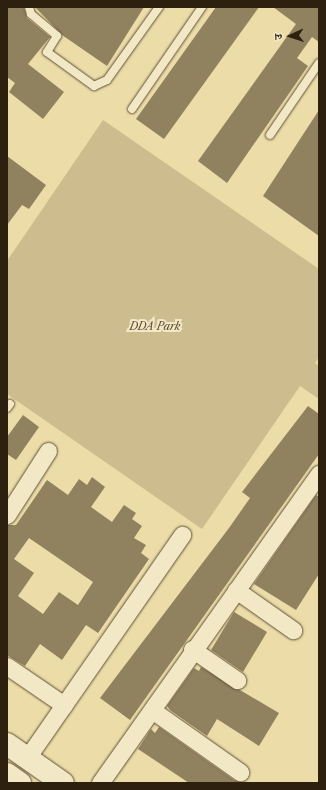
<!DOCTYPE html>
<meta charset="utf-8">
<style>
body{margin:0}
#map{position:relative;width:326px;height:790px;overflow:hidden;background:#ecdca8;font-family:"Libre Caslon Text","Noto Serif Devanagari",serif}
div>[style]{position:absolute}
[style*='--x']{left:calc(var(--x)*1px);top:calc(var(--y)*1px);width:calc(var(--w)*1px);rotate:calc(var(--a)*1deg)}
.green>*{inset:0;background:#ccbc8e}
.building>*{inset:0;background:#90825f}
.roads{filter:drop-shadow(0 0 1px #5d4f35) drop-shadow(0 0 1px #5d4f35)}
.lane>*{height:8px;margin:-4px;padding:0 4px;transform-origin:4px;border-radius:4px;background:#f3e8c6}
.street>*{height:17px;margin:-8.5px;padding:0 8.5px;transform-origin:8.5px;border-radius:8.5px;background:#f3e8c6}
.secondary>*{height:22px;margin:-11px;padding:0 11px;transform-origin:11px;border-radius:11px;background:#f3e8c6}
span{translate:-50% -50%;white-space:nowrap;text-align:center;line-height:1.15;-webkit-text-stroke:4px #f3e8c6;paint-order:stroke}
.park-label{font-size:11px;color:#5d4f35;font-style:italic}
.frame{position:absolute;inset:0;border:8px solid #2d200f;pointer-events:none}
.north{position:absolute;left:270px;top:16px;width:40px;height:40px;-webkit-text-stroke:3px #f3e8c6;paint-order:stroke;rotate:267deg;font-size:11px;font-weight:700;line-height:16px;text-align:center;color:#2d200f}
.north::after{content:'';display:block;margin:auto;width:14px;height:18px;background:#2d200f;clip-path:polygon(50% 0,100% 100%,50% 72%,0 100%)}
</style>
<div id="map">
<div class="green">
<div style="clip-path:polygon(103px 120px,319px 269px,319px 357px,315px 363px,319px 366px,319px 399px,300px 386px,202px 529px,7px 394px,7px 261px)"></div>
</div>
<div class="building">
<div style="clip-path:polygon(7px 7px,24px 7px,27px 18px,50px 37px,28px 64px,64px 92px,43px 119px,9px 92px,15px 83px,7px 77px)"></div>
<div style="clip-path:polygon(35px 7px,144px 7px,107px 66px,62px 35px)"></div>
<div style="clip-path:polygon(216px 7px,259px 7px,164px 139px,136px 119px)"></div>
<div style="clip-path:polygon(273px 7px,319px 7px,319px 42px,312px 37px,297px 58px,308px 66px,227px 183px,198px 161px,296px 24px)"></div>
<div style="clip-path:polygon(319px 110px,319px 236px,263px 196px)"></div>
<div style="clip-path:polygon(7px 156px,46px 185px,29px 209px,22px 205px,7px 225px)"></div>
<div style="clip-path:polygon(308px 406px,319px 414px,319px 454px,130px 720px,100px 698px,229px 528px,250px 498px,242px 492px)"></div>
<div style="clip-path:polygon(23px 415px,39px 427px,16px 460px,7px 454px,7px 437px)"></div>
<div style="clip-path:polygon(evenodd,92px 477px,105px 487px,91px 507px,112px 522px,124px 505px,136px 513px,132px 519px,142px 526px,134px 538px,146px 545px,141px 553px,149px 559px,98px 633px,86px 625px,62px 660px,40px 644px,25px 666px,7px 655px,7px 525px,16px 525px,47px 480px,68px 495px,79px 479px,87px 485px,92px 477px,29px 538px,93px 582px,78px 605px,59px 592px,43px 614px,18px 596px,34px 573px,14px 559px,29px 538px)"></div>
<div style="clip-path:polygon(316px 495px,319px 497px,319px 574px,296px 610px,254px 584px)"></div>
<div style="clip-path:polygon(234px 612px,267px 632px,243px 672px,211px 650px)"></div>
<div style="clip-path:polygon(201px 667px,279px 713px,259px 746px,217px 719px,207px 736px,170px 710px,167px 706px,194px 668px,199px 671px)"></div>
<div style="clip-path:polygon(159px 727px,234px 780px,245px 783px,189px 783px,138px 749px,151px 729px,155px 733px)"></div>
</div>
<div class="roads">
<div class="lane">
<div style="--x:29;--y:7;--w:7;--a:74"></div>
<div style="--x:31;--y:14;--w:34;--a:40"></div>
<div style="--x:57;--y:36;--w:19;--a:122"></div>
<div style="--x:47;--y:52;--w:58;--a:35.9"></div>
<div style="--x:94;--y:86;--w:14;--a:-25"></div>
<div style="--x:107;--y:80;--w:90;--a:-54.5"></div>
<div style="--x:132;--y:109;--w:124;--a:-55.5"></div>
<div style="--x:270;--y:135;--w:87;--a:-55.8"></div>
<div style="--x:7;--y:408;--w:5;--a:-53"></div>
</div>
<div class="street">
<div style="--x:7;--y:515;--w:76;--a:-57.4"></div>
<div style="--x:236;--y:590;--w:70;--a:35.1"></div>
<div style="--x:192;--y:649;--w:55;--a:34.6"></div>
<div style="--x:7;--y:666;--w:69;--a:34.4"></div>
<div style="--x:152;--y:710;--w:108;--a:35.2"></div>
<div style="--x:27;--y:758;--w:272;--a:-55.2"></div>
<div style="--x:100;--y:783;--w:379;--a:-54.7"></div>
</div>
<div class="secondary">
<div style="--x:7;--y:744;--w:68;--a:34.9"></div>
<div style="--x:7;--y:774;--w:16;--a:35"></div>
</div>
</div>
<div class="park-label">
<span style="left:155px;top:326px">DDA Park</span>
</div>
<div class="frame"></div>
<div class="north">उ</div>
</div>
